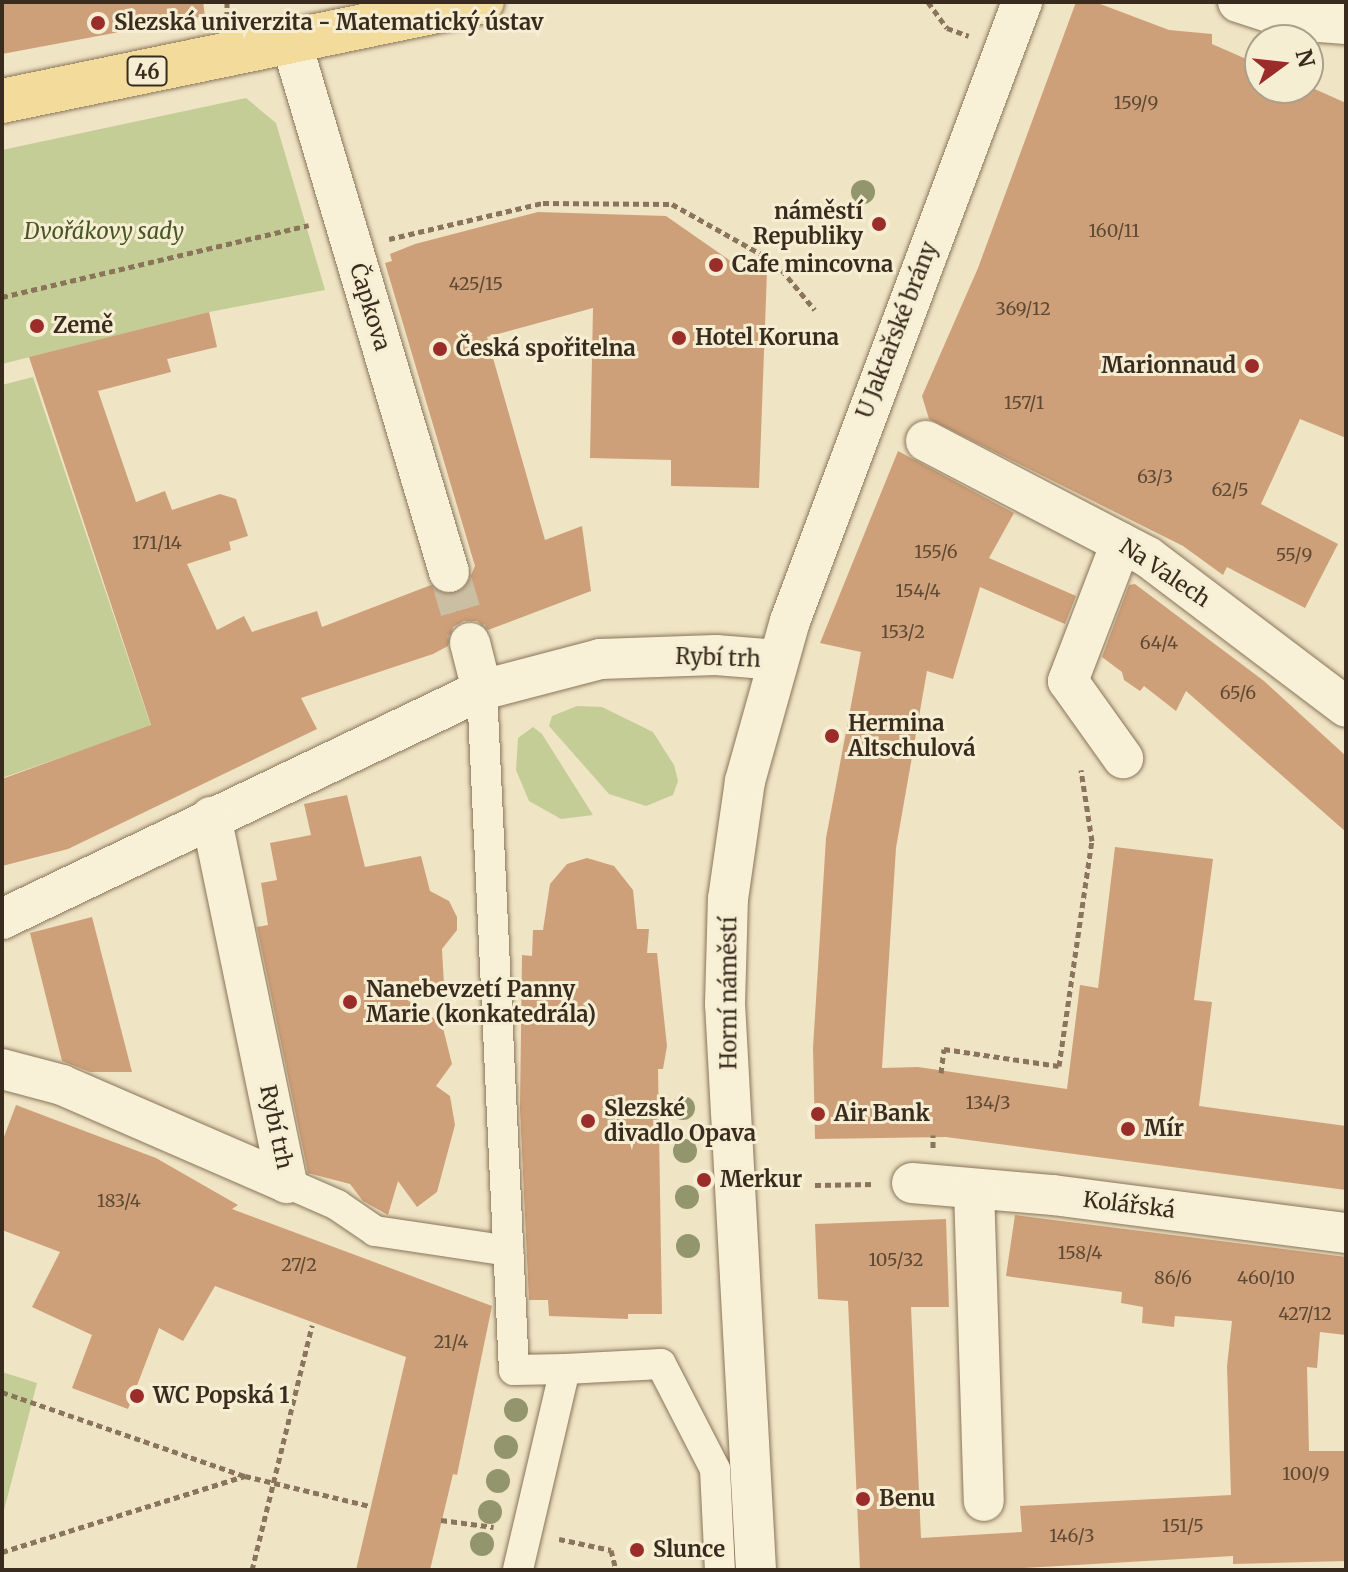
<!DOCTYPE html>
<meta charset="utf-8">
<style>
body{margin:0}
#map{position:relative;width:1348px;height:1572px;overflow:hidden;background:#efe4c4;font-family:Merriweather,serif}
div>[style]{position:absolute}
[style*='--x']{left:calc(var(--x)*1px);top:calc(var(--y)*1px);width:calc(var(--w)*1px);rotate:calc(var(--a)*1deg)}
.green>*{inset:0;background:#c5cd97}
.building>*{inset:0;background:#cea079}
.minor-tunnel>*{height:40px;margin-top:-20px;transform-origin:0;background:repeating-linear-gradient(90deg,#cbbfa3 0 40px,transparent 0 60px)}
.path>*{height:5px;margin-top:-2.5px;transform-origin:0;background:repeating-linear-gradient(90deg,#8a755a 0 6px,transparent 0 10px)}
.roads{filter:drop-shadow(0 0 2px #8a755a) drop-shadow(0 0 2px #8a755a)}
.pedestrian>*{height:30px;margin:-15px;padding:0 15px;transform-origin:15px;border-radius:15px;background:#f9f1d7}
.minor>*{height:40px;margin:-20px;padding:0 20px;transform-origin:20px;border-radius:20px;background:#f9f1d7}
.primary>*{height:44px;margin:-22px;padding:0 22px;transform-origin:22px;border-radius:22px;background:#f2db9b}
.trees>*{width:24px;height:24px;margin:-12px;border-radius:50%;background:#93966c}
.dots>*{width:22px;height:22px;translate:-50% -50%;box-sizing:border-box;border:4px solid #f6eed3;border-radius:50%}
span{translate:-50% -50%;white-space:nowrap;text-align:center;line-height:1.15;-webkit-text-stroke:6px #f6eed3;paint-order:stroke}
.number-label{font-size:18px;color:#5e4935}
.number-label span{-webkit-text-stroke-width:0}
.shield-label span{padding:2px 6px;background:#f6eed3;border:2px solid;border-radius:6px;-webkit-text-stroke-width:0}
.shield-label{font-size:20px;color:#392c1e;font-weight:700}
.poi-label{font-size:22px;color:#392c1e;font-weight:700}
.left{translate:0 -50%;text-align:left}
.right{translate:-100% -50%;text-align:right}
.park-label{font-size:22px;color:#485624;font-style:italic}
.street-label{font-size:22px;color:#392c1e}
.frame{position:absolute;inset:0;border:4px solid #392c1e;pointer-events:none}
.north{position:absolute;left:1244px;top:24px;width:80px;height:80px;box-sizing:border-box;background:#f6eed3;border:2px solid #aaa08b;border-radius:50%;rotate:75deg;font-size:22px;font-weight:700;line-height:32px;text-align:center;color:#392c1e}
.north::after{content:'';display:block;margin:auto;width:28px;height:36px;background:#9a2d29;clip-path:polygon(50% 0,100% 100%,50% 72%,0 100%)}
</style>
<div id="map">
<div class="green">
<div style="clip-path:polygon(246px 98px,276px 123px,325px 290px,209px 312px,2px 364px,2px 150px)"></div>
<div style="clip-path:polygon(33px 377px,151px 726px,2px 778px,2px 385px)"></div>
<div style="clip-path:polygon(577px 706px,602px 707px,653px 732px,674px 765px,678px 781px,673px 795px,646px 806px,609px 794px,549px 726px,552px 716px)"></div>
<div style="clip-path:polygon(533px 727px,542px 734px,593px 815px,561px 819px,529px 801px,516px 770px,518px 738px)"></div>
<div style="clip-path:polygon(2px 1372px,37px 1383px,2px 1518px)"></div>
</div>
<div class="building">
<div style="clip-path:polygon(2px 2px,203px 2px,205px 16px,2px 54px)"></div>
<div style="clip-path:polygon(1076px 2px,1095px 2px,1169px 30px,1212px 34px,1212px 44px,1260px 65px,1260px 88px,1308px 86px,1346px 103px,1346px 438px,1300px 419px,1261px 504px,1338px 544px,1305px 608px,1227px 567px,1223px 575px,1183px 546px,929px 419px,922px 396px,978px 268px)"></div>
<div style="clip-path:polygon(538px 212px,666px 216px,745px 271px,767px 271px,759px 488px,671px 486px,671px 460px,590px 458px,593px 308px,487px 337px,545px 540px,582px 526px,591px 591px,488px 630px,477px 621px,464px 621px,453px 627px,448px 646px,433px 654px,301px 698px,317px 729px,68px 849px,2px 866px,2px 779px,151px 725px,29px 357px,209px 312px,217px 347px,167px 359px,171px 372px,98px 391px,136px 502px,165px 491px,172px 510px,220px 494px,236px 499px,248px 536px,229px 542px,231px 550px,187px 564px,217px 630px,244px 616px,252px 632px,317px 611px,322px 627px,431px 585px,443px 594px,455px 594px,466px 587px,475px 566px,385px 263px,392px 261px,390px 254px,415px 244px)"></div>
<div style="clip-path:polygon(898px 451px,1014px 513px,989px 558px,1076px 596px,1065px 624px,980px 587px,953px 679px,927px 671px,896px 848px,882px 1068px,918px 1067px,1067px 1089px,1080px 985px,1098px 988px,1115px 847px,1213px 859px,1194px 1000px,1212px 1002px,1199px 1106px,1346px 1126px,1346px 1190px,946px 1137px,815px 1139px,813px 1048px,826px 838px,861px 652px,820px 643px)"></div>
<div style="clip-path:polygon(1135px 584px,1264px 681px,1346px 756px,1346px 832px,1186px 691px,1176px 711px,1144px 686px,1140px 691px,1124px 680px,1122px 672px,1102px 657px,1129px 585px)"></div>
<div style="clip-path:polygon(347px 795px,365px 867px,421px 856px,430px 891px,449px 901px,457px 917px,457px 930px,442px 949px,444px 985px,396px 992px,442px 1024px,452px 1064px,436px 1086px,450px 1096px,455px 1125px,437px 1192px,417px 1207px,398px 1181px,388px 1215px,363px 1201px,350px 1184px,308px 1173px,257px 927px,268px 925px,261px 883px,277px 880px,270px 843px,311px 835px,304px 804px)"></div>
<div style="clip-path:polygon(587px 858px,614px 866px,633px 890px,637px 929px,649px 929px,647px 953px,657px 953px,667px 1046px,663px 1069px,658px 1069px,662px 1314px,628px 1314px,628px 1319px,549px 1316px,548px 1300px,529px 1300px,520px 1109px,522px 955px,532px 956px,533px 930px,543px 930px,550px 884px,567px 864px)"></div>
<div style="clip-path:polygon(92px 917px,132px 1072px,90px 1072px,62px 1061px,30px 933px)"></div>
<div style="clip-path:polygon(16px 1105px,156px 1158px,238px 1205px,232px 1209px,492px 1306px,457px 1475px,453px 1474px,430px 1570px,356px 1570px,406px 1357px,215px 1286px,183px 1341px,159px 1328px,128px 1409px,72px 1388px,92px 1335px,32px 1307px,60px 1252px,2px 1230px,2px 1142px)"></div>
<div style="clip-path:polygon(1015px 1215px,1346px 1257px,1346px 1335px,1320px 1332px,1317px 1368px,1307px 1367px,1309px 1451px,1346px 1451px,1346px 1561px,1233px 1564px,1233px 1556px,1024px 1568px,860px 1570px,848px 1301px,818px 1299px,815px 1224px,946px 1219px,949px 1307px,911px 1307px,921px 1538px,1022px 1532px,1020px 1506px,1231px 1495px,1227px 1366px,1232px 1321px,1175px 1316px,1174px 1327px,1142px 1323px,1143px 1307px,1121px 1303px,1122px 1292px,1006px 1276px)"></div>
</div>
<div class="minor-tunnel">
<div style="--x:449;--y:572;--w:74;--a:73.5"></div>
</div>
<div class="path">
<div style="--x:227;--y:2;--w:12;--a:90"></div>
<div style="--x:928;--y:2;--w:32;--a:54"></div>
<div style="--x:947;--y:28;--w:23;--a:20"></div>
<div style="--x:389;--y:239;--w:158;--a:-13.2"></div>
<div style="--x:543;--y:203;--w:129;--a:0.4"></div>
<div style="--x:672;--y:204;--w:118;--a:29.4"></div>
<div style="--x:775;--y:262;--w:62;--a:50.2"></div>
<div style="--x:2;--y:297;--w:315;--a:-13.2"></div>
<div style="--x:941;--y:1073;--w:24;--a:-83"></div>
<div style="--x:944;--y:1049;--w:116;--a:8.4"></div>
<div style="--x:1059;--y:1066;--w:227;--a:-81.7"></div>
<div style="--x:1092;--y:841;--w:72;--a:-98.8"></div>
<div style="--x:933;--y:1148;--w:13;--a:-90"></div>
<div style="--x:815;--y:1185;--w:59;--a:-1"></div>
<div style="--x:2;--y:1392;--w:257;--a:19.1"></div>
<div style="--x:245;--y:1476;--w:129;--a:13.5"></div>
<div style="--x:441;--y:1520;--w:53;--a:7.5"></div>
<div style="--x:559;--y:1539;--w:53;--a:11.9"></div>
<div style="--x:611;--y:1550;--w:21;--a:76"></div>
<div style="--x:2;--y:1552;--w:255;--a:-17.4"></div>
<div style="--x:976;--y:1568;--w:2;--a:90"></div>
<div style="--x:252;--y:1570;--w:252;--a:-76.2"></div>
</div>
<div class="roads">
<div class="pedestrian">
<div style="--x:482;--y:690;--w:681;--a:87.31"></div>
<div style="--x:514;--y:1370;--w:51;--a:-1.1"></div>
<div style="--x:565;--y:1369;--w:206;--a:103.2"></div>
<div style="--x:287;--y:1183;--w:55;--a:23.7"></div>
<div style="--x:337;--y:1205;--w:46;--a:34.4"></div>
<div style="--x:375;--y:1231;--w:135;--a:8.5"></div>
<div style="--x:565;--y:1369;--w:96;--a:-3"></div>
<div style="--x:661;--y:1364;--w:118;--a:62.8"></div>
<div style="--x:715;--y:1469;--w:101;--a:87.2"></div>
</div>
<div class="minor">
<div style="--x:1238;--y:2;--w:58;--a:18.1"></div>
<div style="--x:1293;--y:20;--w:53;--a:4.3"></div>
<div style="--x:291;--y:41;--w:554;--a:73.43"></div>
<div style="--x:926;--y:441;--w:250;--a:27.6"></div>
<div style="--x:1148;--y:557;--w:248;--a:37.1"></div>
<div style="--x:1121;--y:543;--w:148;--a:111"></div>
<div style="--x:1068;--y:681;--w:95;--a:54.5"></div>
<div style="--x:470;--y:643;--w:49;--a:75.7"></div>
<div style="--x:2;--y:919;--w:532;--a:-25.51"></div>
<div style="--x:482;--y:690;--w:122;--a:-14.7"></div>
<div style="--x:600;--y:659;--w:116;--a:-2"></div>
<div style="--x:716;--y:655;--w:62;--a:4.6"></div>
<div style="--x:2;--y:1069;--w:62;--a:14.9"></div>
<div style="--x:62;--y:1085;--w:245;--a:23.5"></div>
<div style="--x:287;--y:1183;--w:374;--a:-101.7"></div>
<div style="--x:912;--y:1183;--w:142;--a:4.9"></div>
<div style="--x:1053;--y:1195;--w:295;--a:7.4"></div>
<div style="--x:974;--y:1189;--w:312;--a:88.2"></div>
<div style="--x:756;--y:1570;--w:567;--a:-93.13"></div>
<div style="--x:725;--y:1004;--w:105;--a:-88.4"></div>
<div style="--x:728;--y:899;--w:119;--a:-81.8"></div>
<div style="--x:745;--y:781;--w:166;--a:-74.3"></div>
<div style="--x:790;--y:621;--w:661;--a:-69.45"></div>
</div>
<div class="primary">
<div style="--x:2;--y:101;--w:490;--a:-11.7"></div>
</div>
</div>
<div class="trees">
<div style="left:863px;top:192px"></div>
<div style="left:683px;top:1108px"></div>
<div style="left:685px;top:1151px"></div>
<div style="left:687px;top:1197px"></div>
<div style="left:688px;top:1246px"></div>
<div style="left:516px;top:1410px"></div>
<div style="left:506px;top:1447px"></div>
<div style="left:498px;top:1481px"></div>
<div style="left:490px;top:1512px"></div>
<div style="left:482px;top:1544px"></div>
</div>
<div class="dots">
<div style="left:98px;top:23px;background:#9a2d29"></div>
<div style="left:879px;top:224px;background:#9a2d29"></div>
<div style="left:716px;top:265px;background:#9a2d29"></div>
<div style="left:37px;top:326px;background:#9a2d29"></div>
<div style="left:679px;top:338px;background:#9a2d29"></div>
<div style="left:440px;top:349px;background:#9a2d29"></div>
<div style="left:1252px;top:366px;background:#9a2d29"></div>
<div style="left:832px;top:736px;background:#9a2d29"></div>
<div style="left:350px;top:1002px;background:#9a2d29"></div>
<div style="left:818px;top:1114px;background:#9a2d29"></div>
<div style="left:588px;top:1121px;background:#9a2d29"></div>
<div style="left:1128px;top:1129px;background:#9a2d29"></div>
<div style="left:704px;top:1180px;background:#9a2d29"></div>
<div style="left:137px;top:1396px;background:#9a2d29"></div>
<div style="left:863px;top:1499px;background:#9a2d29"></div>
<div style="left:637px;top:1550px;background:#9a2d29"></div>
</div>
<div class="number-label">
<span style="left:1136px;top:103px">159/9</span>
<span style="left:1114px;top:231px">160/11</span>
<span style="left:476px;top:284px">425/15</span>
<span style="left:1023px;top:309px">369/12</span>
<span style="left:1024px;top:403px">157/1</span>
<span style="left:1155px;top:477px">63/3</span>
<span style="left:1230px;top:490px">62/5</span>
<span style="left:157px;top:543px">171/14</span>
<span style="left:936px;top:552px">155/6</span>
<span style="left:1294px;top:555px">55/9</span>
<span style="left:918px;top:591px">154/4</span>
<span style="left:903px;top:632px">153/2</span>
<span style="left:1159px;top:643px">64/4</span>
<span style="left:1238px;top:693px">65/6</span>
<span style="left:988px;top:1103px">134/3</span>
<span style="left:119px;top:1201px">183/4</span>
<span style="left:1080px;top:1253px">158/4</span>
<span style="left:896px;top:1260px">105/32</span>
<span style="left:299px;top:1265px">27/2</span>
<span style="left:1173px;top:1278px">86/6</span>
<span style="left:1266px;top:1278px">460/10</span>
<span style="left:1305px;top:1314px">427/12</span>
<span style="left:451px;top:1342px">21/4</span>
<span style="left:1306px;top:1474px">100/9</span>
<span style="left:1183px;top:1526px">151/5</span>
<span style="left:1072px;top:1536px">146/3</span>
</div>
<div class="shield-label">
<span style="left:147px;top:71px">46</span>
</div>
<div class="poi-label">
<span class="left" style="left:114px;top:23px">Slezská univerzita - Matematický ústav</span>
<span class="right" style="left:863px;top:224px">náměstí<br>Republiky</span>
<span class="left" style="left:732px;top:265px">Cafe mincovna</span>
<span class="left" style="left:53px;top:326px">Země</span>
<span class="left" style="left:695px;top:338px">Hotel Koruna</span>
<span class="left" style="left:456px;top:349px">Česká spořitelna</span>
<span class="right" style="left:1236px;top:366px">Marionnaud</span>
<span class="left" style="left:848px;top:736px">Hermina<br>Altschulová</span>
<span class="left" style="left:366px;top:1002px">Nanebevzetí Panny<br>Marie (konkatedrála)</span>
<span class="left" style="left:604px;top:1121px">Slezské<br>divadlo Opava</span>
<span class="left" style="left:834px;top:1114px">Air Bank</span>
<span class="left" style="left:1144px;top:1129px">Mír</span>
<span class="left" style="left:720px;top:1180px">Merkur</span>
<span class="left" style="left:153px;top:1396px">WC Popská 1</span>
<span class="left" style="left:879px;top:1499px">Benu</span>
<span class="left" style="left:653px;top:1550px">Slunce</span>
</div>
<div class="park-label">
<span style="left:104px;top:232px">Dvořákovy sady</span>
</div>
<div class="street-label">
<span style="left:370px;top:307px;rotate:73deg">Čapkova</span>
<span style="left:897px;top:330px;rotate:-69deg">U Jaktařské brány</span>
<span style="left:1165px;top:573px;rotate:34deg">Na Valech</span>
<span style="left:718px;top:658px;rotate:2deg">Rybí trh</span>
<span style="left:729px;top:993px;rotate:-90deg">Horní náměstí</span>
<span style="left:276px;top:1127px;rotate:78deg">Rybí trh</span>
<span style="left:1129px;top:1205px;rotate:7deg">Kolářská</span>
</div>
<div class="frame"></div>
<div class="north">N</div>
</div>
